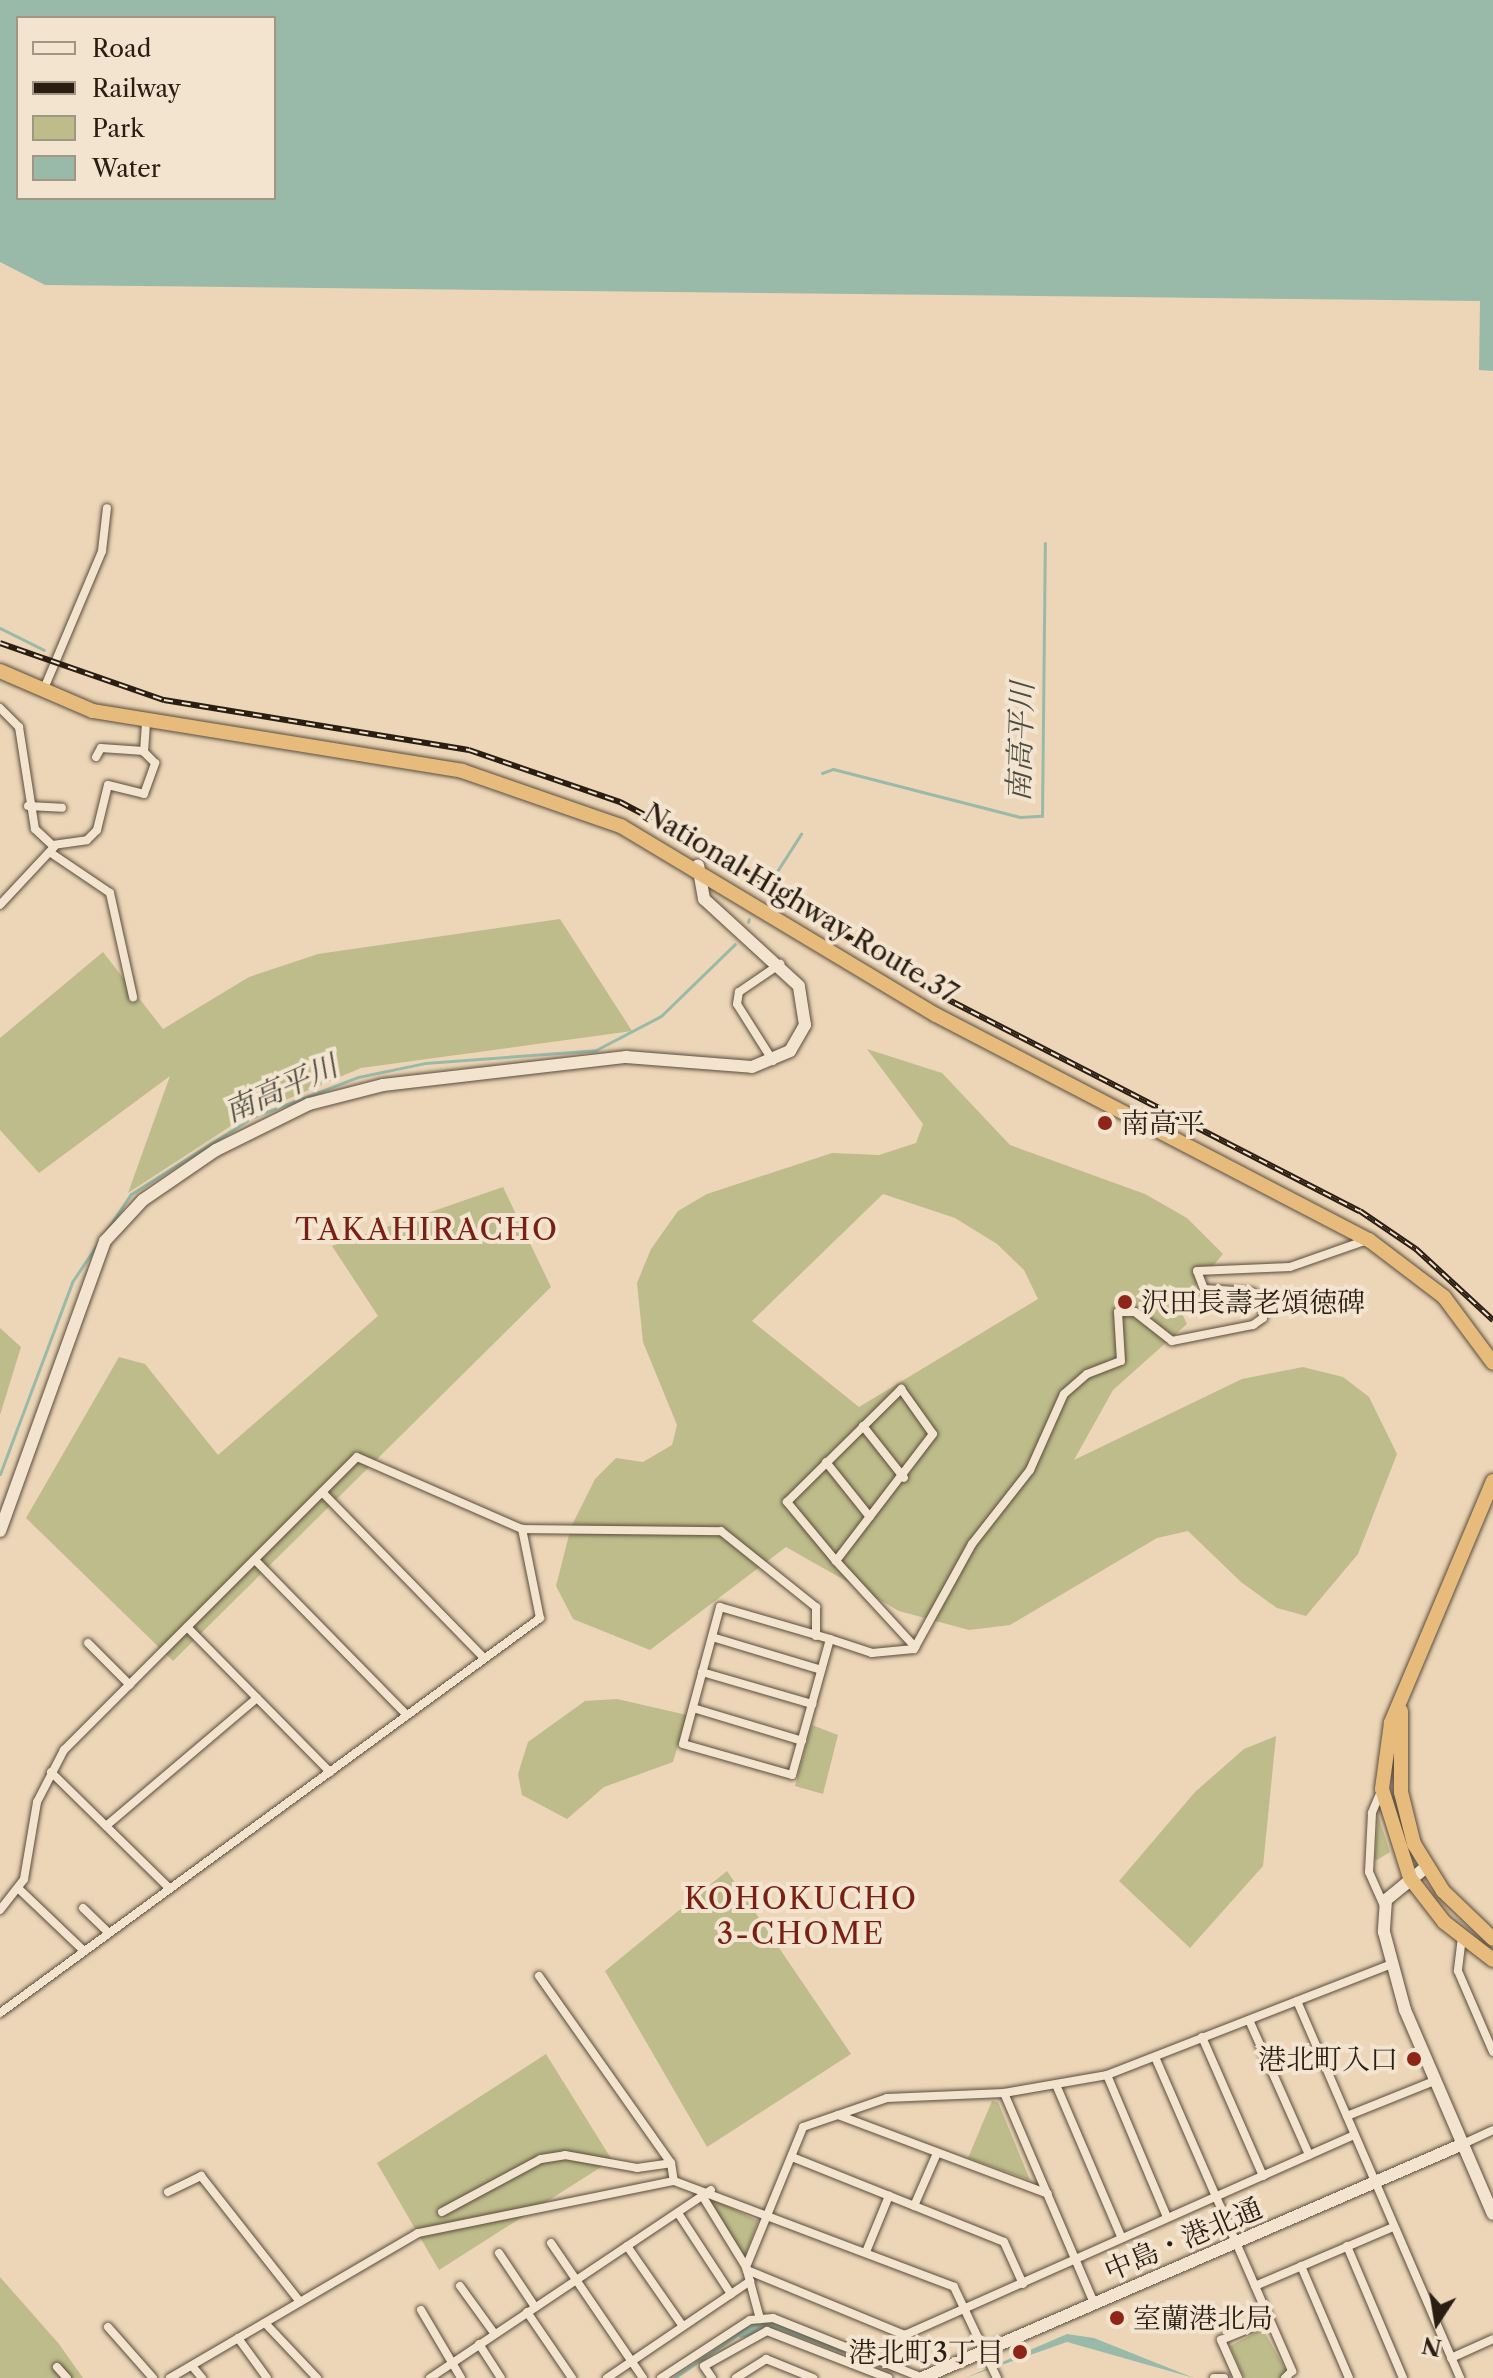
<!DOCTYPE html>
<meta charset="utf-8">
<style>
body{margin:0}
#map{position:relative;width:1493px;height:2378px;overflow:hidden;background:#ecd6b7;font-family:"Libre Caslon Text","Noto Serif JP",serif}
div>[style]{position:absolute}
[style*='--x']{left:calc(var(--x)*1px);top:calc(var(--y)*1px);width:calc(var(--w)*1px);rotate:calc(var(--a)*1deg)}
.green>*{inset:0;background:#bebc8a}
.water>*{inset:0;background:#9abaa9}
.stream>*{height:3px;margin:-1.5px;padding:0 1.5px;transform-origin:1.5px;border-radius:1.5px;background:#9abaa9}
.roads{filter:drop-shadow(0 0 2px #5a4c3c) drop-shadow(0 0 2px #5a4c3c)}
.street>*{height:8px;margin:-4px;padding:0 4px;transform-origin:4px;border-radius:4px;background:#f3e4d0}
.secondary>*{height:12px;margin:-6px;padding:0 6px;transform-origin:6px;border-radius:6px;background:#f3e4d0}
.highway>*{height:14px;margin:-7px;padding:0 7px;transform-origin:7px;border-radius:7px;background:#e6bb7c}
.rail>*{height:6px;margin-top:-3px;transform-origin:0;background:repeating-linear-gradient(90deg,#f3e4d0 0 9px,#2a1e13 0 18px);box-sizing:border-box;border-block:2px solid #2a1e13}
.dots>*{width:22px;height:22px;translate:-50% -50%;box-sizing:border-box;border:4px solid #f3e4d0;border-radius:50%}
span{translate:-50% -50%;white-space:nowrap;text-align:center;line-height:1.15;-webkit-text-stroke:8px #f3e4d0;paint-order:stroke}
.street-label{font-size:28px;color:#2a1e13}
.poi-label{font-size:28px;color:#2a1e13}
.left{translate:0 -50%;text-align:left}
.right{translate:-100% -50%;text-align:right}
.water-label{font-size:30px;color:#4c4d40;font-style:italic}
.neighbourhood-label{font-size:30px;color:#7a1f14;letter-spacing:2px}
.legend{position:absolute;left:16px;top:16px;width:260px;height:184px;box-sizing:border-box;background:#f3e4d0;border:2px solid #a39584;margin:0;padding:10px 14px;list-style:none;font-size:24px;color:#2a1e13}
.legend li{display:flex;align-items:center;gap:16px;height:40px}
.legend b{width:40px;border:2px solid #a39584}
.north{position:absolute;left:1397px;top:2282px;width:80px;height:80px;-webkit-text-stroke:6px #f3e4d0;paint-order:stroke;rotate:192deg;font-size:22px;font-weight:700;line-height:32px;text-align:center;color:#2a1e13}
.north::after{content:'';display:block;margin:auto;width:28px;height:36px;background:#2a1e13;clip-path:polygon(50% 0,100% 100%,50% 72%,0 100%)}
</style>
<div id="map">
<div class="green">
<div style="clip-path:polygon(560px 919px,632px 1031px,361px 1068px,243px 1118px,128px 1193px,170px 1076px,39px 1173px,0 1130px,0 1038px,103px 952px,163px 1029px,249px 977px,318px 954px)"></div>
<div style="clip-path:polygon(evenodd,867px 1049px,942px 1073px,1010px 1145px,1145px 1194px,1187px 1218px,1223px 1254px,1198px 1284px,1173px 1295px,1187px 1324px,1113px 1390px,1074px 1460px,1242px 1379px,1303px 1367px,1343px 1377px,1369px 1397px,1397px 1454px,1358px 1554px,1306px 1616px,1277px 1608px,1241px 1582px,1188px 1531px,1157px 1538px,1010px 1625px,969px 1630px,899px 1611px,786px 1547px,650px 1650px,573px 1619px,556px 1586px,571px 1527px,595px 1479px,616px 1458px,643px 1462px,672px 1445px,677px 1425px,643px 1342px,637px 1283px,651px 1249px,678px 1211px,707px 1194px,832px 1153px,879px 1155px,916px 1143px,923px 1124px,867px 1049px,883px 1194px,955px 1218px,997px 1244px,1024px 1270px,1038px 1299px,859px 1407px,752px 1321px,883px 1194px)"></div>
<div style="clip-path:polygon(503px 1187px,551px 1287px,173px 1661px,26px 1518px,119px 1357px,145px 1364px,218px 1455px,378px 1316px,332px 1246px)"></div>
<div style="clip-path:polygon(0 1328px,21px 1347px,0 1415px)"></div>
<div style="clip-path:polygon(617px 1699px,687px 1715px,673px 1762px,604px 1787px,567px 1819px,522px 1795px,518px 1774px,528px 1742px,585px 1701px)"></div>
<div style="clip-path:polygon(812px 1725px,838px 1735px,823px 1794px,795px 1786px)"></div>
<div style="clip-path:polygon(1276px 1736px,1263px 1866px,1190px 1948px,1119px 1881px,1195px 1792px,1244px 1749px)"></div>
<div style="clip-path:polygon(1378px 1815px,1390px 1852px,1377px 1860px,1375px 1859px)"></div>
<div style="clip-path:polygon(727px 1871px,851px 2054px,707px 2147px,605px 1971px)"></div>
<div style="clip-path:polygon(546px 2054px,612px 2160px,439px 2270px,377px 2163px)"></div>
<div style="clip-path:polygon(992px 2101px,998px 2102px,1030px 2180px,968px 2158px)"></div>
<div style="clip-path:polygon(717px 2201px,758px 2221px,744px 2258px,708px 2203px)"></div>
<div style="clip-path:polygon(0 2277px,59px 2344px,83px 2378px,0 2378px)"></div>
<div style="clip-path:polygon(1263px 2329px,1286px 2371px,1280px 2378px,1244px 2378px,1230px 2346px)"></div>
</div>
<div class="water">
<div style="clip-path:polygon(evenodd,0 0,1493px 0,1493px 371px,1479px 370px,1480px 301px,45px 285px,0 262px,0 0,274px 18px,274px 198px,18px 198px,18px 18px,274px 18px)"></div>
<div style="clip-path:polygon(759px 2322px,781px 2324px,912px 2378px,779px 2330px,740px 2338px,736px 2332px)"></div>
<div style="clip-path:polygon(1067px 2334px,1094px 2338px,1194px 2378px,1067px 2342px,965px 2378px)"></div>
</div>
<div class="stream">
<div style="--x:0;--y:628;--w:49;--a:26.6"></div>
<div style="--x:822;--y:773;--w:12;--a:-20"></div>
<div style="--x:833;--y:769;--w:193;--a:14.4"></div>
<div style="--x:1020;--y:817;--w:22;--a:-3"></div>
<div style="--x:1042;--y:816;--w:273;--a:-89.4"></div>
<div style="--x:765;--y:890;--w:67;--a:-57.3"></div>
<div style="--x:748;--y:922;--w:3;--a:-72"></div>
<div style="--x:0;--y:1474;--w:205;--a:-69.4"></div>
<div style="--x:72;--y:1282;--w:106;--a:-56.2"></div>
<div style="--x:131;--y:1194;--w:144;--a:-32.3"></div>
<div style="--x:253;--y:1117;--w:112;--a:-20.9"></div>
<div style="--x:358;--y:1077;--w:68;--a:-11.8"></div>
<div style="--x:425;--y:1063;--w:171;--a:-4.3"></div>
<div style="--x:596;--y:1050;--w:73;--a:-27.6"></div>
<div style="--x:661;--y:1016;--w:103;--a:-44.2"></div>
<div style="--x:674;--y:2378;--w:80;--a:-34.3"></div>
</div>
<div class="roads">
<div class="street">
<div style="--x:43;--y:691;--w:152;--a:-67.1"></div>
<div style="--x:102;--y:551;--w:43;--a:-83.4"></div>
<div style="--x:0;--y:708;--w:27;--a:45"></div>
<div style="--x:19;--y:727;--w:103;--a:81.1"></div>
<div style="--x:35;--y:829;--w:26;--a:43"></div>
<div style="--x:54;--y:847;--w:79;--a:133"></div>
<div style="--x:96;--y:757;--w:10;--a:-61"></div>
<div style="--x:101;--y:748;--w:43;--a:4"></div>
<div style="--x:28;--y:806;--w:34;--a:3"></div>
<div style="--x:53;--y:845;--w:34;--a:-8"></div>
<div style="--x:87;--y:840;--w:14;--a:-45"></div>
<div style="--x:97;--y:830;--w:46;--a:-76.3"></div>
<div style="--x:108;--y:785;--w:37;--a:14"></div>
<div style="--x:144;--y:794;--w:33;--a:-70"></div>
<div style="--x:155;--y:763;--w:16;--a:-135"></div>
<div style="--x:144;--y:752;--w:29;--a:-86"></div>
<div style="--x:51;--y:853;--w:71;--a:34.1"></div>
<div style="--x:110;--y:893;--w:107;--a:77.5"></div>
<div style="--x:773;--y:1061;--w:67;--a:-122.3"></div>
<div style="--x:737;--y:1004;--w:12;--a:-81"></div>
<div style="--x:739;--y:992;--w:50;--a:-34.3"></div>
<div style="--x:901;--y:1389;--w:55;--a:54.6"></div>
<div style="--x:933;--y:1434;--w:160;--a:127.4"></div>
<div style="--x:836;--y:1561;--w:77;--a:-129.7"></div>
<div style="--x:787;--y:1502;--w:161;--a:-44.7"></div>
<div style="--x:863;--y:1426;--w:66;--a:51.7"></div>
<div style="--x:826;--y:1462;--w:70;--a:51.3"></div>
<div style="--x:322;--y:1492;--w:232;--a:45.7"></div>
<div style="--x:255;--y:1560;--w:217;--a:45.6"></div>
<div style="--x:836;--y:1561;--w:117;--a:47.4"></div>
<div style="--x:187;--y:1627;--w:204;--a:45.4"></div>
<div style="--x:712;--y:1637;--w:114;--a:16.8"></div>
<div style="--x:830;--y:1639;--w:141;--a:105.6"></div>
<div style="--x:792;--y:1775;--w:113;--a:-164.1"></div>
<div style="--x:683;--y:1744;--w:142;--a:-74.9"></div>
<div style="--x:720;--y:1607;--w:115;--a:16.2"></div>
<div style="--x:830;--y:1639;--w:44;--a:18.4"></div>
<div style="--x:872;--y:1653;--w:42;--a:-5.4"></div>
<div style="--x:914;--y:1649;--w:120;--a:-61.1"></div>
<div style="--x:972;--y:1544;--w:94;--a:-51.9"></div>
<div style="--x:1030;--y:1470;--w:83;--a:-65.9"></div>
<div style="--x:1064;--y:1394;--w:30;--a:-41"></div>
<div style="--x:1087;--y:1374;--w:36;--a:-21"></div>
<div style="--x:1121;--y:1361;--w:49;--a:-93.5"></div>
<div style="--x:1118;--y:1312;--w:17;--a:0"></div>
<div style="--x:1135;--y:1312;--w:47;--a:38.1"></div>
<div style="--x:1172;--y:1341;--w:83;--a:-11.2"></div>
<div style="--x:1253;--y:1325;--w:12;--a:-35"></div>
<div style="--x:1263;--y:1318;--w:18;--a:-84"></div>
<div style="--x:1265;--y:1300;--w:16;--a:-150"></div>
<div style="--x:1251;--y:1292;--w:47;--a:-176.3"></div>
<div style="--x:1204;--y:1289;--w:19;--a:-111"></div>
<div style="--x:1197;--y:1271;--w:93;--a:-2.5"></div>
<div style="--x:1290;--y:1267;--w:82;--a:-19.3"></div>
<div style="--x:88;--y:1643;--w:59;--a:45"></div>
<div style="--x:702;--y:1672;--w:115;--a:16.2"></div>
<div style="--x:693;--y:1708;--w:114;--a:16.8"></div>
<div style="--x:51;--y:1772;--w:165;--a:44.5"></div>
<div style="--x:1382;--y:1789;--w:26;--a:113"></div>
<div style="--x:1372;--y:1813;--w:59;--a:92.9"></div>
<div style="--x:1369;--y:1872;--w:37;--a:66"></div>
<div style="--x:106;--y:1826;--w:198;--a:-40.3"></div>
<div style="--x:19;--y:1889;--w:90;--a:43.6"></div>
<div style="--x:83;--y:1908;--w:35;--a:44"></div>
<div style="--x:0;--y:1910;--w:39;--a:-52"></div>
<div style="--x:24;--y:1879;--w:78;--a:-80.4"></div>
<div style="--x:37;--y:1802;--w:59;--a:-62.6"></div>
<div style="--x:64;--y:1750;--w:414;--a:-45"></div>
<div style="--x:357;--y:1457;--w:180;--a:23.6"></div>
<div style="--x:522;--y:1529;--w:199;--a:0.6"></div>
<div style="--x:721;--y:1531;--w:122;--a:38.7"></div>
<div style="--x:816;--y:1607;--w:29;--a:90"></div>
<div style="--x:1462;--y:1937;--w:34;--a:97"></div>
<div style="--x:1458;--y:1971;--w:88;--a:66.6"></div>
<div style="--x:539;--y:1976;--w:229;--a:54.8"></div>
<div style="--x:671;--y:2163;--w:18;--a:81"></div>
<div style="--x:1297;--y:2001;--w:411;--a:66.6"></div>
<div style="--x:0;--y:2013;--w:669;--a:-36.18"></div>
<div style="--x:540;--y:1618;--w:91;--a:-101.4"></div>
<div style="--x:1249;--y:2020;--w:148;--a:66"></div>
<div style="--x:1202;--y:2037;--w:152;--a:66.3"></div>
<div style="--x:1155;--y:2057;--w:343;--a:66.4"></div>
<div style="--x:1292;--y:2371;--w:10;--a:135"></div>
<div style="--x:1107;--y:2075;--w:154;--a:67.1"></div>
<div style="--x:1057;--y:2087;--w:162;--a:66.8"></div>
<div style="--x:1004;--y:2093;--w:228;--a:66.8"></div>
<div style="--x:838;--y:2115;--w:224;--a:20.6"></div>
<div style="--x:1347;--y:2116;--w:94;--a:-21.9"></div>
<div style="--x:1463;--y:2144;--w:33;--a:-25"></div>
<div style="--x:792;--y:2157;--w:228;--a:21.8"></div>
<div style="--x:1004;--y:2242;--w:46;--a:65.7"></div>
<div style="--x:168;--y:2192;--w:37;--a:-26"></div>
<div style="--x:201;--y:2176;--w:160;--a:51.8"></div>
<div style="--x:703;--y:2197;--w:82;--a:58.4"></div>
<div style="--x:746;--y:2267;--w:54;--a:74.9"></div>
<div style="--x:914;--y:2206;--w:58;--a:-66.5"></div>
<div style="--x:442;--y:2212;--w:112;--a:-28.2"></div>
<div style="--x:541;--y:2159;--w:24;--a:-9"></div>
<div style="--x:565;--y:2155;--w:73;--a:10.2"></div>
<div style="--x:637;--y:2168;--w:34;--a:-8"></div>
<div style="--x:678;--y:2213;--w:97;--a:56.8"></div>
<div style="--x:551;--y:2243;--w:163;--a:55.7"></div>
<div style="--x:627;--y:2246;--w:96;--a:55.2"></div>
<div style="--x:1347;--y:2246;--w:143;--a:67"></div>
<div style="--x:866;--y:2252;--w:61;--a:-67.7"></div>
<div style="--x:499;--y:2253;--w:65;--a:56.3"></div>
<div style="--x:1301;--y:2266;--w:122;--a:66.8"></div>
<div style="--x:746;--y:2267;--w:151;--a:-67.8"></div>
<div style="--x:803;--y:2127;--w:89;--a:-19"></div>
<div style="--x:887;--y:2098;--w:117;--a:-2.4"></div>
<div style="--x:1004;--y:2093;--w:105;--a:-9.9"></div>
<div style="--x:1107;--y:2075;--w:305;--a:-21.3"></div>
<div style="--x:747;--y:2270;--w:171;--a:22.4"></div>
<div style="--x:905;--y:2335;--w:492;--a:-24"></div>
<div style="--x:460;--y:2286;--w:58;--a:54.1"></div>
<div style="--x:1255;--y:2286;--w:150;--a:-23.1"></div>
<div style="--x:421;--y:2310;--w:79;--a:59.5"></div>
<div style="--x:527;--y:2312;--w:80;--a:55.7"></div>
<div style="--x:265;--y:2323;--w:76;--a:46.6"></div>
<div style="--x:108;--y:2327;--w:68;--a:48.6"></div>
<div style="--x:238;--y:2338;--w:49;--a:54.1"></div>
<div style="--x:479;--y:2344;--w:40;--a:57.1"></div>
<div style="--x:1451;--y:2358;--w:46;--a:-24.3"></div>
<div style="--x:895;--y:2365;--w:32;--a:-72"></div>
<div style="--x:192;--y:2366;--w:16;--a:50"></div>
<div style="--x:57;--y:2367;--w:15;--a:48"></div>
<div style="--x:170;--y:2378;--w:287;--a:-30.3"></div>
<div style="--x:418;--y:2233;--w:261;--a:-11.5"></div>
<div style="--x:674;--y:2181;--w:299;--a:20.7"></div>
<div style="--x:954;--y:2287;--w:101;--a:64.7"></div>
<div style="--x:430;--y:2378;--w:338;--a:-33.8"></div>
<div style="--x:607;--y:2378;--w:173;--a:-34.1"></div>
<div style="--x:661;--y:2378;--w:106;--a:-33.1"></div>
<div style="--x:750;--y:2320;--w:23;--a:-5"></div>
<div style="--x:773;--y:2318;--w:162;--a:21.8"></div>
<div style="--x:712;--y:2378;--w:14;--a:-124"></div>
<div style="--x:704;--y:2366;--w:72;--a:-29.1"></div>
<div style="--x:767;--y:2331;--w:130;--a:21.2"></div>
<div style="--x:736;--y:2378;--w:36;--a:-32"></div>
<div style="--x:766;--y:2359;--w:51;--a:22"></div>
<div style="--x:1214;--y:2378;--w:10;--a:0"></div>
<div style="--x:1238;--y:2378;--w:42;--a:-114.1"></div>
<div style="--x:1221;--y:2340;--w:51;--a:-22"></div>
</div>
<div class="secondary">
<div style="--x:0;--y:1531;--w:308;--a:-70.1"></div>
<div style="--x:105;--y:1241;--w:56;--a:-47.2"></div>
<div style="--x:143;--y:1200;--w:88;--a:-34.4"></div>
<div style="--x:216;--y:1150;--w:104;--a:-26.3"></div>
<div style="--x:309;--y:1104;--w:76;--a:-14.4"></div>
<div style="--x:383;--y:1085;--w:245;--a:-6.6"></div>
<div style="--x:626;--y:1057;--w:126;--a:4.5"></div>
<div style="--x:752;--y:1067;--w:41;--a:-22.8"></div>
<div style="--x:790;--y:1051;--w:30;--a:-60"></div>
<div style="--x:805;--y:1025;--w:39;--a:-99"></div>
<div style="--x:799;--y:986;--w:129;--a:-137.5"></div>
<div style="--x:704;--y:899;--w:34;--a:-100"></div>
<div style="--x:1425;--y:1868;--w:50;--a:140.6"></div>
<div style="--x:1386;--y:1900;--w:32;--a:94"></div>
<div style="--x:1384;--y:1932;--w:81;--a:74.9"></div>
<div style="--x:1405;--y:2010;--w:222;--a:66.7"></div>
<div style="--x:922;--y:2378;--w:589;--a:-23.39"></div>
</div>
<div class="highway">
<div style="--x:0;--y:671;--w:101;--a:23.3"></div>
<div style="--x:93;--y:711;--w:374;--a:9.2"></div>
<div style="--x:462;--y:771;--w:168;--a:19.1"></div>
<div style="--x:621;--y:826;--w:367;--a:31"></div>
<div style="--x:936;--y:1015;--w:488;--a:27.5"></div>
<div style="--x:1369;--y:1240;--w:94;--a:37.2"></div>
<div style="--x:1444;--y:1297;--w:82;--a:53.4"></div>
<div style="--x:1493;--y:1481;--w:263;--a:112.9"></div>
<div style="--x:1391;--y:1723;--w:67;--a:97.8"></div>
<div style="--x:1382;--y:1789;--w:93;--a:72.5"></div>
<div style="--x:1410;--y:1878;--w:56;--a:52.3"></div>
<div style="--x:1444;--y:1922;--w:62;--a:37.8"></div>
<div style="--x:1401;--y:1711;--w:81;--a:90"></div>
<div style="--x:1401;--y:1792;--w:54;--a:76"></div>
<div style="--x:1414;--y:1844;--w:55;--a:58.3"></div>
<div style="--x:1443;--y:1891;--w:69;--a:43.8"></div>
</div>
</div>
<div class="rail">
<div style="--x:0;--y:643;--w:174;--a:19.2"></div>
<div style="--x:164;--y:700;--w:309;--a:9.3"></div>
<div style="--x:469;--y:750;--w:160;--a:19"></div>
<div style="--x:620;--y:802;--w:110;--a:27.7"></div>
<div style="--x:717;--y:853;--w:264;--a:32.6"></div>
<div style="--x:939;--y:995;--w:473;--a:27.2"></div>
<div style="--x:1360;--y:1211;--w:68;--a:34.2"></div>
<div style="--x:1416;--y:1249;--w:105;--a:42.7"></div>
</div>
<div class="dots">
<div style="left:1105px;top:1123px;background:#8f2418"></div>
<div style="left:1125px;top:1302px;background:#8f2418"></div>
<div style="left:1414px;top:2059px;background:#8f2418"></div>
<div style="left:1117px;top:2318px;background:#8f2418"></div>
<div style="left:1020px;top:2352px;background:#8f2418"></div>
</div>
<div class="street-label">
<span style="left:801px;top:903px;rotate:31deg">National Highway Route 37</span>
<span style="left:1183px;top:2239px;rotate:-23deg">中島・港北通</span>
</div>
<div class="poi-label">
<span class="left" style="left:1121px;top:1123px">南高平</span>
<span class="left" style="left:1141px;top:1302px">沢田長壽老頌徳碑</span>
<span class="right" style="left:1398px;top:2059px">港北町入口</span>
<span class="left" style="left:1133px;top:2318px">室蘭港北局</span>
<span class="right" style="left:1004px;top:2352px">港北町3丁目</span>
</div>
<div class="water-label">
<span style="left:1021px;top:742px;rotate:-88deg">南高平川</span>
<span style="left:281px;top:1089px;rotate:-24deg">南高平川</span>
</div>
<div class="neighbourhood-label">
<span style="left:427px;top:1230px">TAKAHIRACHO</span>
<span style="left:801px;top:1916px">KOHOKUCHO<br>3-CHOME</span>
</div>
<ul class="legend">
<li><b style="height:10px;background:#f3e4d0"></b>Road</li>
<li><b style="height:10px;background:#2a1e13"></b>Railway</li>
<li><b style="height:22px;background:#bebc8a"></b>Park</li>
<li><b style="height:22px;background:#9abaa9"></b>Water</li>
</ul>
<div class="north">N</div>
</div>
